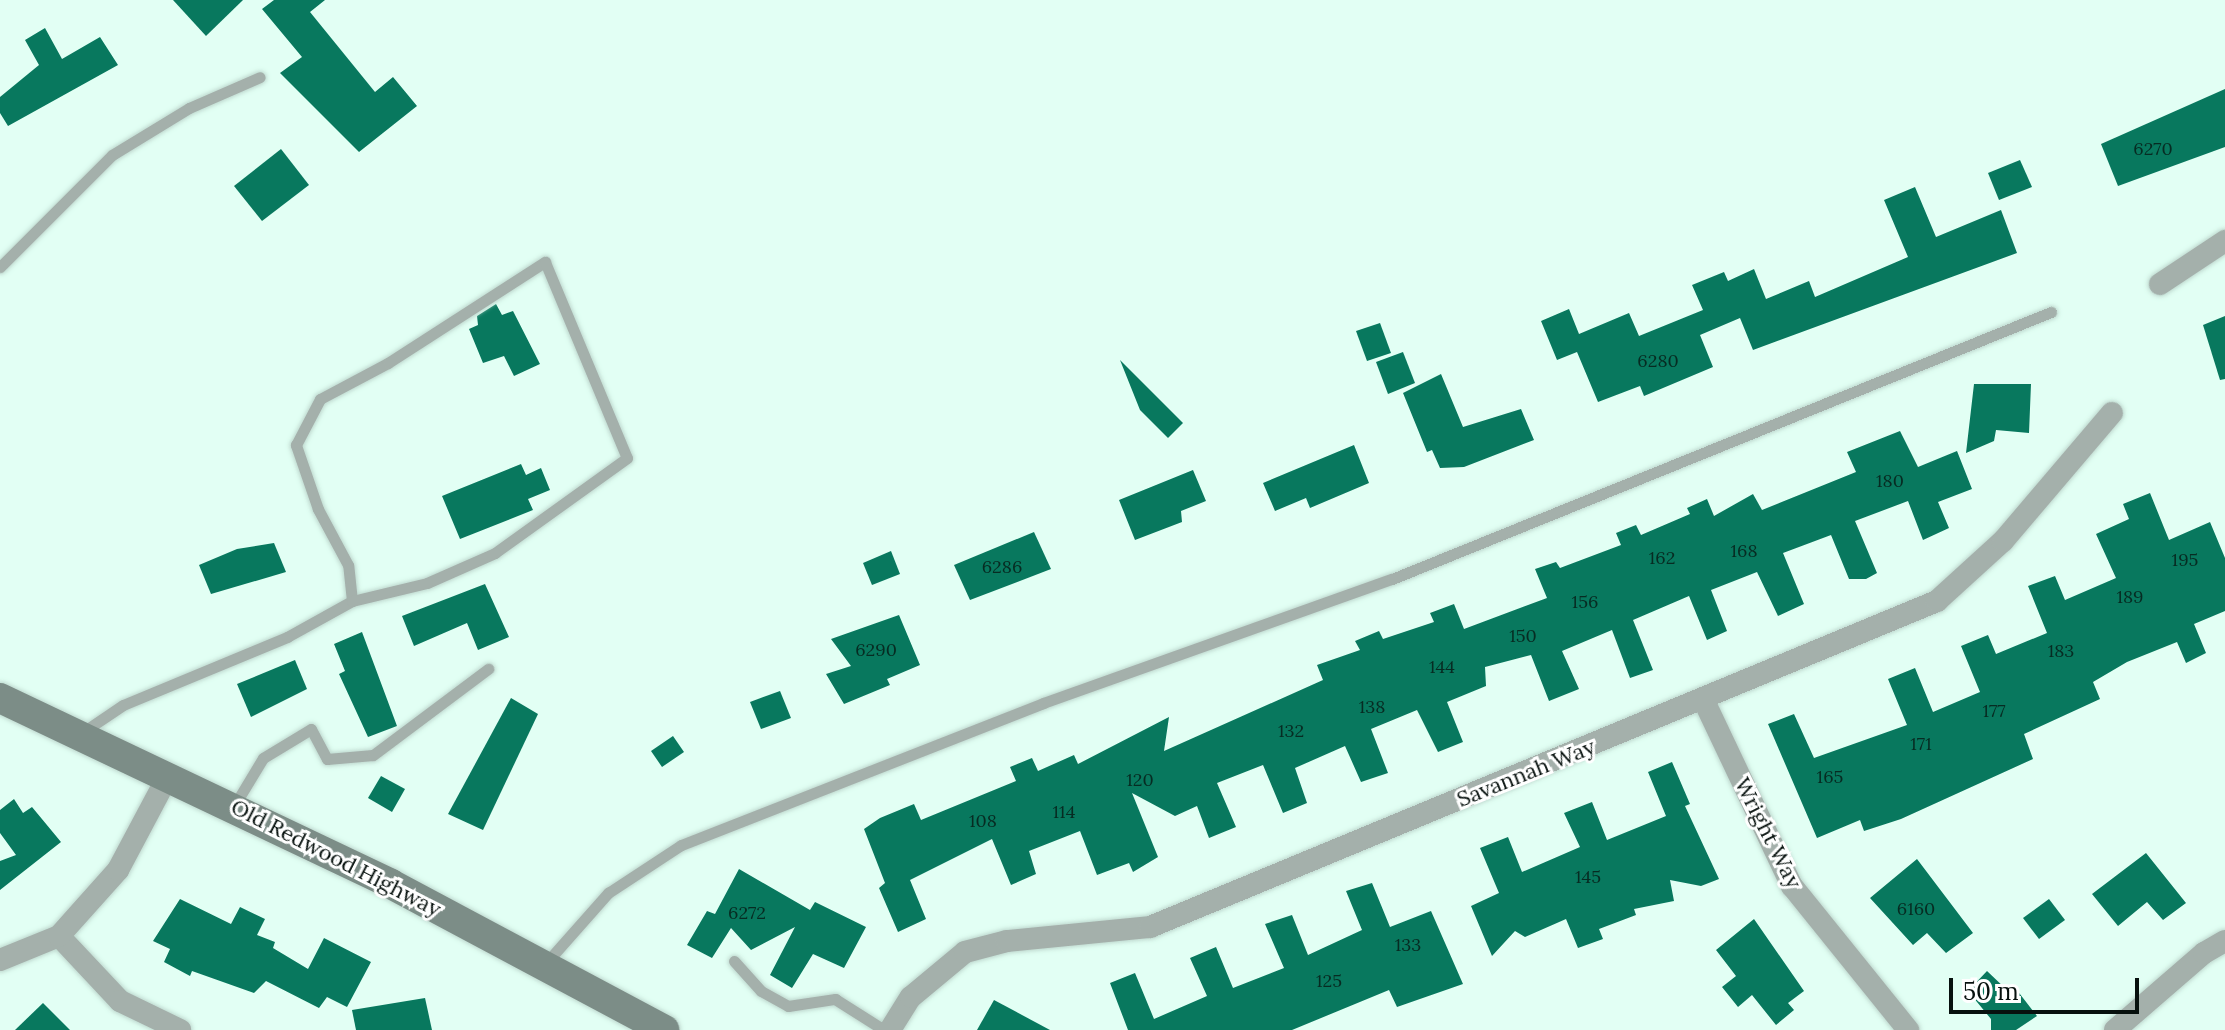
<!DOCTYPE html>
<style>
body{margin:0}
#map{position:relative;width:2225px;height:1030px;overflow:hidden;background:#e2fff4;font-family:Lora,serif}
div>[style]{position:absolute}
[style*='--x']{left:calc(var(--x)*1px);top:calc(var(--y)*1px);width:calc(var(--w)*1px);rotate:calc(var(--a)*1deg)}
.building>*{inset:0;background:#08785e}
.roads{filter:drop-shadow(0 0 2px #bfd9cf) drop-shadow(0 0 2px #bfd9cf)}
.lane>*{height:11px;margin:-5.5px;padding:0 5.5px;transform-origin:5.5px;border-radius:5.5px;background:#a4b0ab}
.street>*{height:22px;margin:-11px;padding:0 11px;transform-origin:11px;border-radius:11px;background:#a4b0ab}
.secondary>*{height:30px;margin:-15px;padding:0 15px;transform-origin:15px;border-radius:15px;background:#7c8d87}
span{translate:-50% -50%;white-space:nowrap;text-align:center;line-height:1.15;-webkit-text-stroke:6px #fff;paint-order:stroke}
.number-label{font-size:18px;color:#072b22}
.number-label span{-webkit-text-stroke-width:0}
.street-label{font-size:22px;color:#07110e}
.scale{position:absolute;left:1949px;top:978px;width:190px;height:36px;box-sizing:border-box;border:4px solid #07110e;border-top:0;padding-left:10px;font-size:24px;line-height:28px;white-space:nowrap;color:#07110e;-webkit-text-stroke:6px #fff;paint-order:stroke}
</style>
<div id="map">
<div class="building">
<div style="clip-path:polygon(173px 0,243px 0,206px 36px)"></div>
<div style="clip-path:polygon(274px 0,325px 0,310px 12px,375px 92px,393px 77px,417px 106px,359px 152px,280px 73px,302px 57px,262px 9px)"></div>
<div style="clip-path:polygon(45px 28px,62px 59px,100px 37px,118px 65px,8px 126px,0 113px,0 97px,39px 65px,25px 40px)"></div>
<div style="clip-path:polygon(2225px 89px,2225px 147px,2118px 186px,2101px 144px)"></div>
<div style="clip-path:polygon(281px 149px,309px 185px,262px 221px,234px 186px)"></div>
<div style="clip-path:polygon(2020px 160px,2032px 187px,1999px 200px,1988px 173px)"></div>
<div style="clip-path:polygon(1915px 187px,1936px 237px,2001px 210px,2017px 253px,1753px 350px,1740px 318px,1700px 335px,1713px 367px,1644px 396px,1640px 386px,1598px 402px,1577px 352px,1557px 360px,1541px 321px,1569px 309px,1579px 334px,1629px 313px,1639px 336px,1703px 310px,1692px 285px,1724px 272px,1728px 281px,1754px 269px,1766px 299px,1809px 281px,1815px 297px,1908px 257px,1884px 200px)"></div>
<div style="clip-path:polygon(496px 304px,502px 315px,513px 311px,540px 364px,514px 376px,504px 356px,483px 363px,469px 329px,478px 325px,477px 316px)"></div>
<div style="clip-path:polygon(2225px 316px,2225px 379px,2220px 380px,2203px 325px)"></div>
<div style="clip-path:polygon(1380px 323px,1391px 353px,1367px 361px,1356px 331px)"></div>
<div style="clip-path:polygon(1403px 352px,1415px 383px,1388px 394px,1376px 362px)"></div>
<div style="clip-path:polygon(1120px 360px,1183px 423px,1168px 438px,1140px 410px)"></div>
<div style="clip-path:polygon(1441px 374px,1463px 427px,1521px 409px,1534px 440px,1464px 467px,1440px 468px,1432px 450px,1427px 452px,1403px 393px)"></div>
<div style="clip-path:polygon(1974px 384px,2031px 384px,2029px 433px,1996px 430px,1994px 441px,1966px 453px)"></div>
<div style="clip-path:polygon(1900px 431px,1918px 467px,1957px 451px,1972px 489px,1938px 502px,1949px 528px,1923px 540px,1908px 501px,1855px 521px,1877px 573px,1866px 579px,1849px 579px,1831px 535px,1783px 553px,1804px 604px,1778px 616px,1757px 572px,1711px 590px,1727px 631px,1707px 640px,1689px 596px,1633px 620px,1653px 670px,1630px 678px,1612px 630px,1562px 651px,1579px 689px,1549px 701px,1531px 655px,1485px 667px,1486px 686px,1447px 702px,1463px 742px,1438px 752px,1417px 710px,1371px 729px,1388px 773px,1361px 782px,1345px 746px,1295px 768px,1307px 803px,1283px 813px,1263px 765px,1217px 783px,1236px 827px,1209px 838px,1197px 806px,1175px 816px,1132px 793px,1158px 857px,1133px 872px,1129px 863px,1097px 875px,1080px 831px,1029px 851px,1036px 874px,1011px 885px,992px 839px,910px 880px,926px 919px,898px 932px,879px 888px,885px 883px,864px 829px,880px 818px,914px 804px,921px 820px,1016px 781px,1010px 767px,1032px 758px,1038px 771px,1074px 755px,1078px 764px,1169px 717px,1164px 751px,1323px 680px,1317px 665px,1360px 650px,1355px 641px,1379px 631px,1383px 639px,1434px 622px,1430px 613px,1454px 604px,1464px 629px,1547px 598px,1535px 569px,1556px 562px,1560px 568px,1621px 545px,1616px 533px,1636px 525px,1641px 535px,1690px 514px,1687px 508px,1707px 499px,1714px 516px,1753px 494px,1762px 510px,1856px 472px,1847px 452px)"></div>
<div style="clip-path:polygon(1354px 445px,1369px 483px,1310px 508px,1306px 498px,1275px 511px,1263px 483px)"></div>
<div style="clip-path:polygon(521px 464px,526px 475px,541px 468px,550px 490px,528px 499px,533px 510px,460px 539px,442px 496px)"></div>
<div style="clip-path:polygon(1193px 470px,1206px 501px,1181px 511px,1182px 522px,1135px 540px,1119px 500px)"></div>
<div style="clip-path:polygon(2150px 493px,2169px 540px,2210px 522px,2225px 558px,2225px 611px,2194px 624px,2206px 653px,2186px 663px,2177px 642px,2127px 662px,2093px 682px,2100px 699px,2024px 734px,2033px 759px,1901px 819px,1864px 831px,1860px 820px,1817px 838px,1768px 724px,1794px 714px,1814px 758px,1907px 725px,1888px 679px,1915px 668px,1933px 712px,1980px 692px,1961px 646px,1988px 635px,1996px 654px,2047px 633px,2028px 586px,2055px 576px,2065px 600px,2116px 578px,2096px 534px,2129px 519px,2123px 504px)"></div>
<div style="clip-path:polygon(1034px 532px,1051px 569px,970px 600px,954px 565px)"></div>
<div style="clip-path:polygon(274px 543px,286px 572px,211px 594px,199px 565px,237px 549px)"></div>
<div style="clip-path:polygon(891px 551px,900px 574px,872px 585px,863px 563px)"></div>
<div style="clip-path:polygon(485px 584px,509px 637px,478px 650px,467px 623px,414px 646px,402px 616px)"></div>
<div style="clip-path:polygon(899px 615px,920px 665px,887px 679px,890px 685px,844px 704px,826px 674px,851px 666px,831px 639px)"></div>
<div style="clip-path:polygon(362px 632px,397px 726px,368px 737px,339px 674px,345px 671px,334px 644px)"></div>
<div style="clip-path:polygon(295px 660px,307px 689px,251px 717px,237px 684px)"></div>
<div style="clip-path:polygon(780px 691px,791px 718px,761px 729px,750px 702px)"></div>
<div style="clip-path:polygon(511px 698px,538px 714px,483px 830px,448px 814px)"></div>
<div style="clip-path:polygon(673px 736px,684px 752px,662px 767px,651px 751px)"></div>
<div style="clip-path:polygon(1672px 762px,1690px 804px,1685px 806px,1719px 879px,1701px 886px,1670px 880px,1674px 901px,1634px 909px,1636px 915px,1599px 929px,1603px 939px,1578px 948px,1566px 919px,1525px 937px,1515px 931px,1492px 956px,1471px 906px,1499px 893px,1480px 848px,1508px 837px,1522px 872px,1580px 847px,1564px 813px,1592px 802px,1607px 840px,1666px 816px,1648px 772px)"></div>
<div style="clip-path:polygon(381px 776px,405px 789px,392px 812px,368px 798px)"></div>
<div style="clip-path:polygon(14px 799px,23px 813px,32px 807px,61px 842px,0 890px,0 861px,16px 855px,0 833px,0 810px)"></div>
<div style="clip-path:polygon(2146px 853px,2186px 903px,2163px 920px,2147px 902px,2118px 926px,2092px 894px)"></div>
<div style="clip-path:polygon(1917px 859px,1973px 933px,1946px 953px,1927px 933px,1913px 945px,1870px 898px)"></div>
<div style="clip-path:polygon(739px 869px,810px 910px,815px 902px,866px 927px,844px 968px,813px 954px,792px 988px,770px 975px,795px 927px,751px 950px,731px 928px,712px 958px,687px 945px,707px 911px,715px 914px)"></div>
<div style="clip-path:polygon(1372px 883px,1390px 927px,1431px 911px,1463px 984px,1397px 1007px,1389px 990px,1292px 1030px,1128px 1030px,1110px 983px,1135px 973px,1154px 1019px,1207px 996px,1190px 958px,1216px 947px,1233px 988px,1284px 968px,1265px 924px,1292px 915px,1308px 955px,1362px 930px,1346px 891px)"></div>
<div style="clip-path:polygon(180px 899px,231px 924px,240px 907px,265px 919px,257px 935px,275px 942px,273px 948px,308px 969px,324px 938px,371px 962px,347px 1007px,327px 997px,319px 1008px,266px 981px,254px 993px,192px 971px,190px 976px,164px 962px,170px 949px,153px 941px)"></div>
<div style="clip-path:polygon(2049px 899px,2065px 920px,2039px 939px,2023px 918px)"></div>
<div style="clip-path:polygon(1754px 919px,1804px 991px,1788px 1003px,1794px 1010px,1776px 1025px,1752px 995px,1738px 1007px,1722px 987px,1736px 976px,1716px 950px)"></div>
<div style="clip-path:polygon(1987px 971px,2007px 990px,2013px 985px,2037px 1016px,2016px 1030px,1991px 1030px,1991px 1019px,1968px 991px)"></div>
<div style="clip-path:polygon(425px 998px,432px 1030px,356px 1030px,352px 1010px)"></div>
<div style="clip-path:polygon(994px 1000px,1050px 1030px,977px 1030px)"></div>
<div style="clip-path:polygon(43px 1003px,70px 1030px,15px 1030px)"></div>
</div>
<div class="roads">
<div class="lane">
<div style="--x:0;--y:267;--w:158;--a:-45"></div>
<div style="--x:112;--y:155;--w:90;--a:-31.4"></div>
<div style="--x:189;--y:108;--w:77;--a:-23.6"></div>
<div style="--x:83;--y:732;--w:48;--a:-34"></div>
<div style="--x:123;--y:705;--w:178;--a:-22.5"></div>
<div style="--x:287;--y:637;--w:74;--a:-29"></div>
<div style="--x:352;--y:601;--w:36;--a:-96"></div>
<div style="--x:348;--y:565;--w:64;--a:-118.2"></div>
<div style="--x:318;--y:509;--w:68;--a:-109"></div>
<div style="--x:296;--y:445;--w:52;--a:-62.4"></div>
<div style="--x:320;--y:399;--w:77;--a:-27.9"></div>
<div style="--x:388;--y:363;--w:187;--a:-32.8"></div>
<div style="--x:545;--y:262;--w:212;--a:67.3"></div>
<div style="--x:627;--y:458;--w:163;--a:144.3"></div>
<div style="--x:495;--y:553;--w:74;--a:156.2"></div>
<div style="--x:427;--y:583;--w:77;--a:166.5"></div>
<div style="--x:234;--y:806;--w:56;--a:-58.9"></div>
<div style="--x:263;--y:758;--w:56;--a:-31.1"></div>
<div style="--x:311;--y:729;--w:34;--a:62"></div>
<div style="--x:327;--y:759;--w:46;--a:-5"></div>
<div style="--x:373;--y:755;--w:144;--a:-36.8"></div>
<div style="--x:734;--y:961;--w:40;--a:48"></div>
<div style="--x:761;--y:991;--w:31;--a:29"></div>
<div style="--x:788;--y:1006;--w:48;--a:-8.5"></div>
<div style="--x:835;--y:999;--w:58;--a:32.3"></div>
<div style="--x:546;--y:963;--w:94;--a:-48.5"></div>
<div style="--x:608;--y:893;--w:87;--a:-33.3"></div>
<div style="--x:681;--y:845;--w:389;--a:-21.4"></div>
<div style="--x:1043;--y:703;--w:370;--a:-19.6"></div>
<div style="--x:1392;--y:579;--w:711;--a:-22.06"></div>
</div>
<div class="street">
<div style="--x:2160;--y:284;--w:78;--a:-33.5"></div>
<div style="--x:1704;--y:701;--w:205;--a:64.6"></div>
<div style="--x:1792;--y:886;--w:185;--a:51.1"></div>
<div style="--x:59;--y:936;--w:89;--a:46.8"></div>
<div style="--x:120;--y:1001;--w:67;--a:25.8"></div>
<div style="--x:0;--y:960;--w:64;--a:-22.1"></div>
<div style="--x:59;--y:936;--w:89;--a:-48.2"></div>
<div style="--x:118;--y:870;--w:106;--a:-62"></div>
<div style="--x:890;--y:1030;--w:39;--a:-58"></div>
<div style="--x:911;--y:997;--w:70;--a:-39.8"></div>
<div style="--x:965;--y:952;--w:43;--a:-14.7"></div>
<div style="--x:1007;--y:941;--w:144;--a:-5.6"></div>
<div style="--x:1150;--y:927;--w:852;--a:-22.5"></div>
<div style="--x:1937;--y:601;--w:89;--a:-42.3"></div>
<div style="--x:2003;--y:541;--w:168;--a:-49.6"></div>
<div style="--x:2115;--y:1030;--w:118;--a:-40.9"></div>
<div style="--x:2204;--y:953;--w:24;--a:-30"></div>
</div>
<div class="secondary">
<div style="--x:0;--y:698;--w:433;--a:25.4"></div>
<div style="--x:391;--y:884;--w:310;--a:28.1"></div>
</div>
</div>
<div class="number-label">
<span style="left:2153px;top:149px">6270</span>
<span style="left:1658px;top:361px">6280</span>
<span style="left:1890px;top:481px">180</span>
<span style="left:1744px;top:551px">168</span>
<span style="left:1662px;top:558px">162</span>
<span style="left:2185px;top:560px">195</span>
<span style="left:1002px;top:567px">6286</span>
<span style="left:2130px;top:597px">189</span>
<span style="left:1585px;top:602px">156</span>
<span style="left:1523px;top:636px">150</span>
<span style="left:876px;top:650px">6290</span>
<span style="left:2061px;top:651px">183</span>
<span style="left:1442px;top:667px">144</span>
<span style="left:1372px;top:707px">138</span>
<span style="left:1994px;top:711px">177</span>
<span style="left:1291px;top:731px">132</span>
<span style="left:1921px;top:744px">171</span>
<span style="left:1830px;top:777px">165</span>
<span style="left:1140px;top:780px">120</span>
<span style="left:1064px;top:812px">114</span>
<span style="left:983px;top:821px">108</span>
<span style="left:1588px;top:877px">145</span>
<span style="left:1916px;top:909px">6160</span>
<span style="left:747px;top:913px">6272</span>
<span style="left:1408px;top:945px">133</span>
<span style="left:1329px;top:981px">125</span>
</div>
<div class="street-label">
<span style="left:1526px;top:773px;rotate:-22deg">Savannah Way</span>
<span style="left:1768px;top:833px;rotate:63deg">Wright Way</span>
<span style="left:336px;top:858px;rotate:27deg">Old Redwood Highway</span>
</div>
<div class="scale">50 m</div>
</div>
